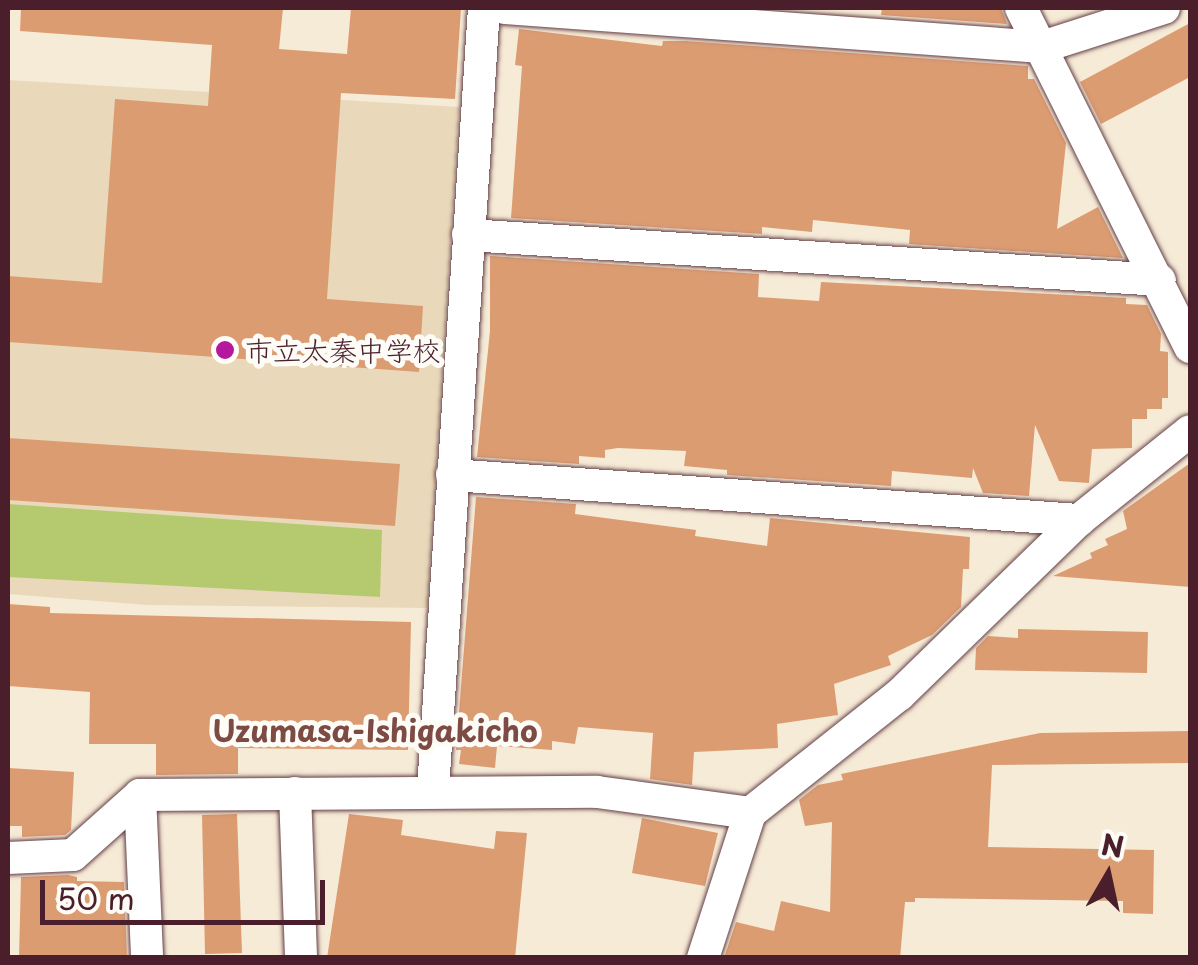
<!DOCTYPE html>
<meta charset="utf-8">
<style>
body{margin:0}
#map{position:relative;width:1198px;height:965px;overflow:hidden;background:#f6ebd7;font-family:"Playpen Sans","Klee One",sans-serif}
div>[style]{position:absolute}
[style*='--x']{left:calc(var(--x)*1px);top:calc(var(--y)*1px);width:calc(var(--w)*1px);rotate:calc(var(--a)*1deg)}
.built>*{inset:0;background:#e9d9ba}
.green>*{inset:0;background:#b5ca6e}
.building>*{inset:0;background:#dc9c72}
.roads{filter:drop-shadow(0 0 2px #643e45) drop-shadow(0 0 2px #643e45)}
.street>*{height:32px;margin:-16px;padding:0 16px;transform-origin:16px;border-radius:16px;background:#fff}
.dots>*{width:28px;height:28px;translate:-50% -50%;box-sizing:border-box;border:5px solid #fdfcf7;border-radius:50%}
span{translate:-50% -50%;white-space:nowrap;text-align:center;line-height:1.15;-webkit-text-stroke:10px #fdfcf7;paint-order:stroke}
.poi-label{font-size:28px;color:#4a1f2b}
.left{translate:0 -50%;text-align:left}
.neighbourhood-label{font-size:30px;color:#7d4b44;font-weight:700}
.frame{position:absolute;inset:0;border:10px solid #4a1f2b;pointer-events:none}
.north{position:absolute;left:1058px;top:825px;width:100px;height:100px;-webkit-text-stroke:8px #fdfcf7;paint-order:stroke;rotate:9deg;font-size:28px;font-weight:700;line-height:40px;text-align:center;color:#4a1f2b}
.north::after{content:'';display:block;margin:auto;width:35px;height:45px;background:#4a1f2b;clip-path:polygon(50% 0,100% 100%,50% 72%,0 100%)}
.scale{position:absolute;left:40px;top:880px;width:285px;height:45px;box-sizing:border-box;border:5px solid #4a1f2b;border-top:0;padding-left:12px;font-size:30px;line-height:35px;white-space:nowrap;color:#4a1f2b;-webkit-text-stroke:8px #fdfcf7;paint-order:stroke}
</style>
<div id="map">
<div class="built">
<div style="clip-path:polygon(8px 80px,459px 107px,427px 608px,148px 605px,8px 594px)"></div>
</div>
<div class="green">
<div style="clip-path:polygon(8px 504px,382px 530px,380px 597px,8px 577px)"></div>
</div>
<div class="building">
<div style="clip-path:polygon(21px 8px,283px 8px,279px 49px,347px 54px,351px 8px,461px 8px,455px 99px,341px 93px,327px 299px,423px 306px,419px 372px,8px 342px,8px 276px,102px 283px,115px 99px,208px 106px,212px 45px,20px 31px)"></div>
<div style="clip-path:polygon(882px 8px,1001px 8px,1007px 24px,881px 15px)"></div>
<div style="clip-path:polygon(1190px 23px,1190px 77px,1101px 124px,1080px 82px)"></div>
<div style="clip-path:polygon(519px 29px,662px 46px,663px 41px,685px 41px,1028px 66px,1028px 79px,1034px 79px,1066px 143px,1057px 229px,1098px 207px,1123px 258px,909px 244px,910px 230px,813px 220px,812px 232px,762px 227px,762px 234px,511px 218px,522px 66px,515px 65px)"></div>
<div style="clip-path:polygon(490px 256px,759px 274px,758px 297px,819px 301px,821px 282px,1126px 298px,1126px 304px,1147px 305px,1161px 334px,1160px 351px,1168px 352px,1168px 398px,1162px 398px,1162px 409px,1147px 409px,1147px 419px,1132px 419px,1132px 448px,1092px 449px,1089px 483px,1059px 481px,1035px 425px,1029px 496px,983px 493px,973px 468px,972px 478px,892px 471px,891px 486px,727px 475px,727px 470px,684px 466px,686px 451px,618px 448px,605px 450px,605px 458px,579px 456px,579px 464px,477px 457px,490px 331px)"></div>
<div style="clip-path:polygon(8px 438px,400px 464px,395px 526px,8px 500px)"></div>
<div style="clip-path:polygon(1190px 463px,1190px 587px,1053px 576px,1092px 558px,1090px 553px,1108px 545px,1105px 539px,1127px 529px,1123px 511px)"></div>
<div style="clip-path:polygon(476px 497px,576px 504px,575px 514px,696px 530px,695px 536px,767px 546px,770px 518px,970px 537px,969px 569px,963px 569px,961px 607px,932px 635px,888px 656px,891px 665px,834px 684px,838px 715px,777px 724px,778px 748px,694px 752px,692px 785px,650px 779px,653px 733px,578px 727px,575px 744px,552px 741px,552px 750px,497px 746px,495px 768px,459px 764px,461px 750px,456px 750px)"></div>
<div style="clip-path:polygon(8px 604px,50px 607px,50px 613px,411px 622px,408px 750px,238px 748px,238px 774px,156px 775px,156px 744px,89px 744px,90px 692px,8px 686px)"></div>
<div style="clip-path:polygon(1018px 629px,1148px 632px,1147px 673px,975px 670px,976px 648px,988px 636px,1018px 638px)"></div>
<div style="clip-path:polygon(1190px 731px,1190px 763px,992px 765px,988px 847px,1154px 850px,1153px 914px,1123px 913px,1123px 901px,915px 898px,915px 902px,905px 902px,900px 958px,724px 958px,736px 922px,774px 931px,781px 901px,830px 912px,832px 822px,805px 826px,799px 800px,818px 785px,843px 780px,841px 774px,1040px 733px)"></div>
<div style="clip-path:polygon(8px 768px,74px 772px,71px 830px,65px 835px,22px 837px,22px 826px,8px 826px)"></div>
<div style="clip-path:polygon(237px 814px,242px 953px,205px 954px,202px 815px)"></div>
<div style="clip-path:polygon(349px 814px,403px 820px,401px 835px,494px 849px,496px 831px,527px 833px,515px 958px,327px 958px)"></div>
<div style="clip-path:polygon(642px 818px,718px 833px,705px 886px,632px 873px)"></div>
<div style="clip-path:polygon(68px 875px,77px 877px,77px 881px,124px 882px,127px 958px,19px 958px,21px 877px)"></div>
</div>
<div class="roads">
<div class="street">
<div style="--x:505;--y:8;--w:538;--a:4.15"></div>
<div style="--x:1042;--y:47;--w:128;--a:-17.7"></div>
<div style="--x:1021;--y:8;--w:379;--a:63.5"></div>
<div style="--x:468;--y:235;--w:693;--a:3.72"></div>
<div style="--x:452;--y:475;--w:629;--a:4.11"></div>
<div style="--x:433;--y:790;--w:784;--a:-86.27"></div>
<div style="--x:295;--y:793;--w:165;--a:87.9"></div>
<div style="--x:140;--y:795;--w:163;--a:87.5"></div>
<div style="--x:8;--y:858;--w:65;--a:-2.6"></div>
<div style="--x:73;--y:855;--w:90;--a:-41.8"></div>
<div style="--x:140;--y:795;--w:457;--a:-0.4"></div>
<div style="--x:597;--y:792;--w:154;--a:7.8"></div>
<div style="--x:703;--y:958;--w:152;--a:-72"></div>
<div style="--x:750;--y:813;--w:190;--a:-38.4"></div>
<div style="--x:899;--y:695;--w:251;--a:-44.2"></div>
<div style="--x:1079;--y:520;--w:142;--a:-38.7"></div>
</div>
</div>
<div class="dots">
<div style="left:225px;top:350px;background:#b5179e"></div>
</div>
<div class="poi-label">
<span class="left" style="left:245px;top:350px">市立太秦中学校</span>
</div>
<div class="neighbourhood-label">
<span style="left:375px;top:730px">Uzumasa-Ishigakicho</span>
</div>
<div class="frame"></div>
<div class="north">N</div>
<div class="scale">50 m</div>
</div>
